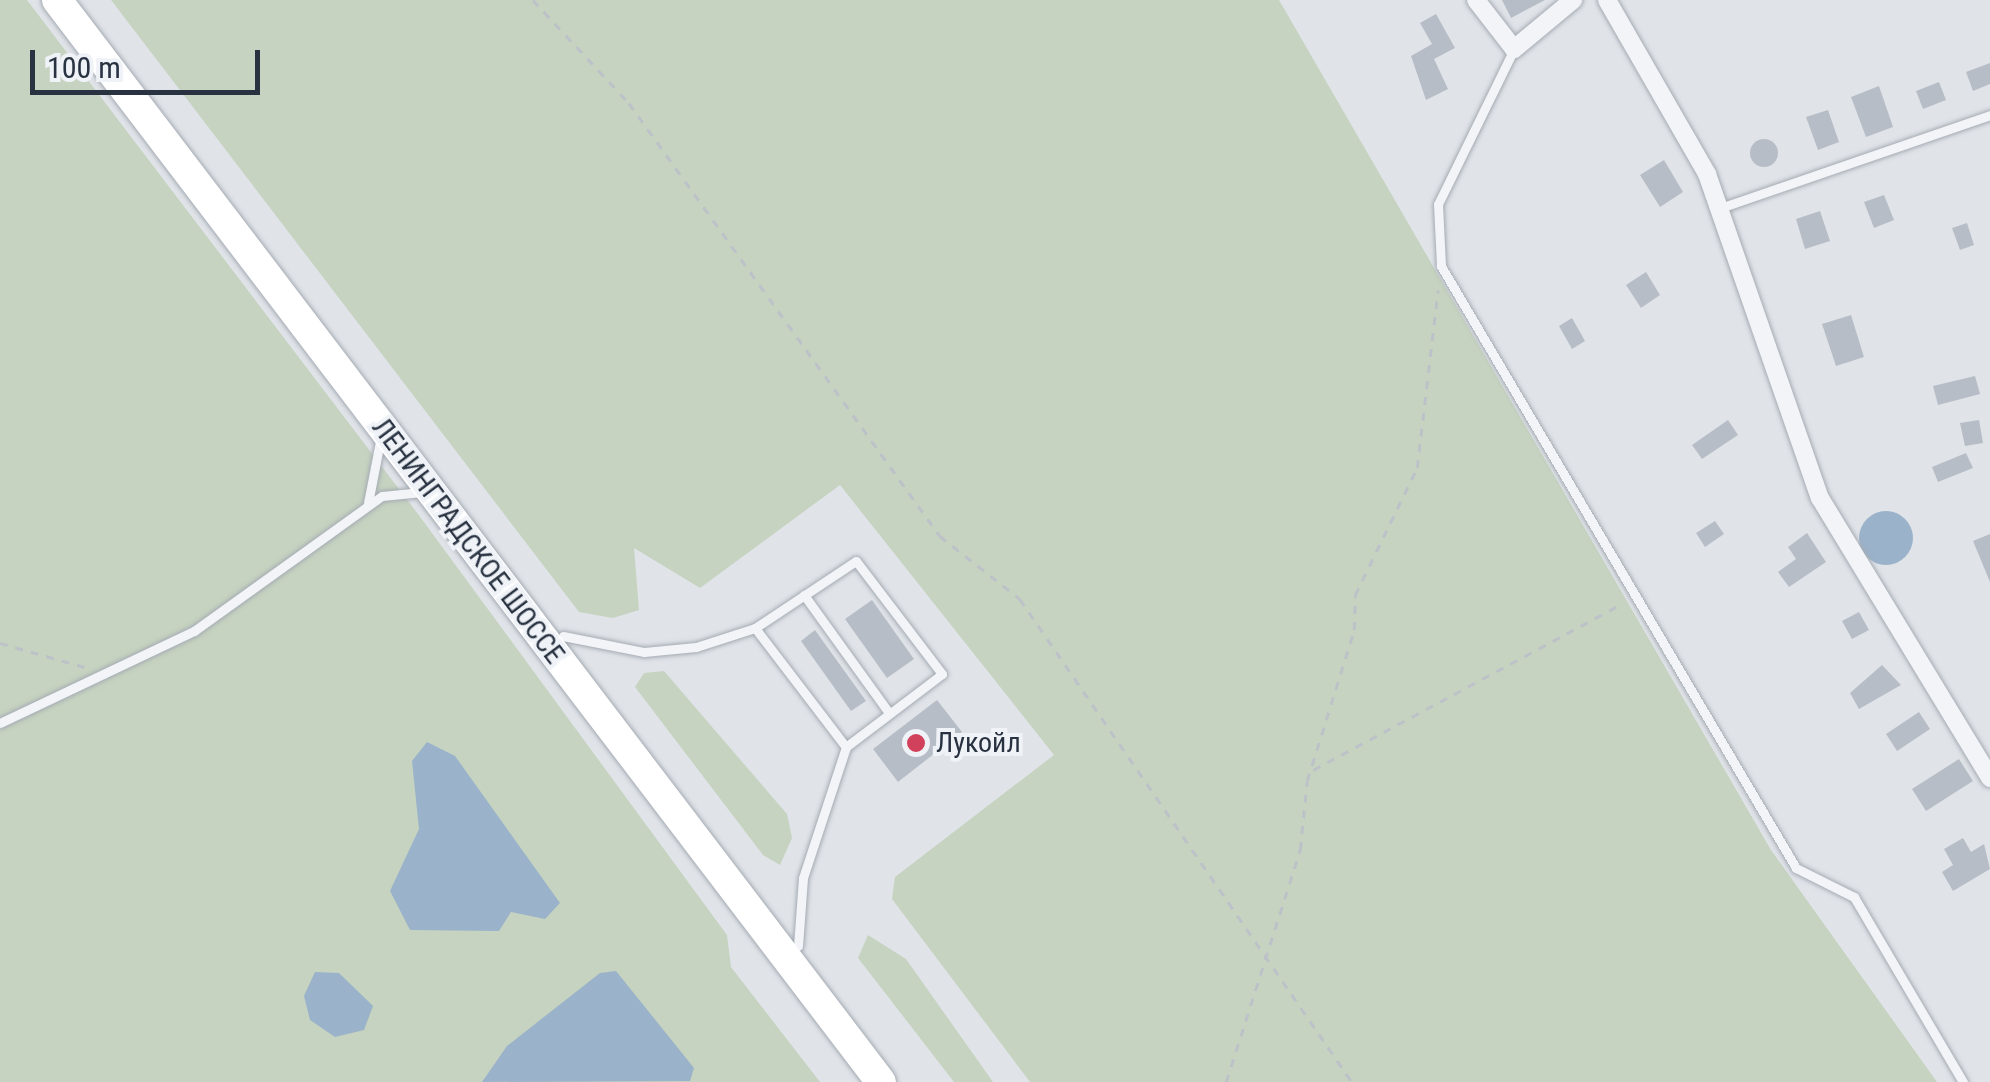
<!DOCTYPE html>
<meta charset="utf-8">
<style>
body{margin:0}
#map{position:relative;width:1990px;height:1082px;overflow:hidden;background:#e0e4e9;font-family:"Roboto Condensed",sans-serif}
div>[style]{position:absolute}
[style*='--x']{left:calc(var(--x)*1px);top:calc(var(--y)*1px);width:calc(var(--w)*1px);rotate:calc(var(--a)*1deg)}
.green>*{inset:0;background:#c6d3c0}
.water>*{inset:0;background:#9ab2ca}
.round{border-radius:50%}
.building>*{inset:0;background:#b7bdc6}
.path>*{height:2.5px;margin-top:-1.25px;transform-origin:0;background:repeating-linear-gradient(90deg,#bdc2c8 0 8px,transparent 0 16px)}
.roads{filter:drop-shadow(0 0 2px #a5abb3) drop-shadow(0 0 2px #a5abb3)}
.service>*{height:9px;margin:-4.5px;padding:0 4.5px;transform-origin:4.5px;border-radius:4.5px;background:#f2f4f7}
.minor>*{height:18px;margin:-9px;padding:0 9px;transform-origin:9px;border-radius:9px;background:#f2f4f7}
.trunk>*{height:30px;margin:-15px;padding:0 15px;transform-origin:15px;border-radius:15px;background:#fff}
.dots>*{width:28px;height:28px;translate:-50% -50%;box-sizing:border-box;border:5px solid #eff2f6;border-radius:50%}
span{translate:-50% -50%;white-space:nowrap;text-align:center;line-height:1.15;-webkit-text-stroke:8px #eff2f6;paint-order:stroke}
.street-label{font-size:28px;color:#283241}
.poi-label{font-size:28px;color:#283241}
.left{translate:0 -50%;text-align:left}
.scale{position:absolute;left:30px;top:50px;width:230px;height:45px;box-sizing:border-box;border:5px solid #283241;border-top:0;padding-left:12px;font-size:30px;line-height:35px;white-space:nowrap;color:#283241;-webkit-text-stroke:8px #eff2f6;paint-order:stroke}
</style>
<div id="map">
<div class="green">
<div style="clip-path:polygon(0 0,27px 0,418px 514px,727px 935px,731px 967px,820px 1082px,0 1082px)"></div>
<div style="clip-path:polygon(111px 0,1279px 0,1771px 850px,1937px 1082px,1030px 1082px,892px 899px,895px 877px,1054px 755px,840px 485px,700px 588px,634px 548px,639px 610px,613px 618px,579px 612px)"></div>
<div style="clip-path:polygon(664px 671px,787px 814px,792px 838px,780px 865px,763px 855px,635px 687px,644px 673px)"></div>
<div style="clip-path:polygon(868px 935px,906px 959px,993px 1082px,954px 1082px,858px 958px)"></div>
</div>
<div class="water">
<div class="round" style="left:1859px;top:511px;width:54px;height:54px"></div>
<div style="clip-path:polygon(427px 742px,455px 756px,560px 903px,545px 919px,511px 912px,499px 931px,410px 930px,390px 891px,419px 829px,412px 761px)"></div>
<div style="clip-path:polygon(616px 971px,694px 1068px,690px 1081px,482px 1082px,507px 1046px,600px 973px)"></div>
<div style="clip-path:polygon(315px 972px,339px 973px,373px 1006px,364px 1030px,335px 1037px,310px 1020px,304px 996px)"></div>
</div>
<div class="building">
<div style="clip-path:polygon(1502px 0,1545px 0,1511px 18px)"></div>
<div style="clip-path:polygon(1436px 14px,1455px 48px,1434px 59px,1448px 89px,1426px 100px,1411px 56px,1432px 44px,1420px 23px)"></div>
<div style="clip-path:polygon(1990px 63px,1990px 84px,1973px 91px,1966px 72px)"></div>
<div style="clip-path:polygon(1939px 82px,1946px 100px,1923px 109px,1916px 91px)"></div>
<div style="clip-path:polygon(1879px 86px,1893px 127px,1866px 137px,1851px 97px)"></div>
<div style="clip-path:polygon(1828px 110px,1839px 142px,1818px 150px,1806px 117px)"></div>
<div class="round" style="left:1750px;top:139px;width:28px;height:28px"></div>
<div style="clip-path:polygon(1664px 160px,1683px 192px,1660px 207px,1640px 175px)"></div>
<div style="clip-path:polygon(1884px 195px,1894px 220px,1874px 228px,1864px 202px)"></div>
<div style="clip-path:polygon(1820px 211px,1830px 241px,1805px 249px,1796px 219px)"></div>
<div style="clip-path:polygon(1967px 223px,1974px 245px,1960px 250px,1952px 228px)"></div>
<div style="clip-path:polygon(1646px 272px,1660px 295px,1641px 308px,1626px 285px)"></div>
<div style="clip-path:polygon(1851px 315px,1864px 357px,1836px 366px,1822px 324px)"></div>
<div style="clip-path:polygon(1572px 318px,1585px 341px,1572px 349px,1559px 326px)"></div>
<div style="clip-path:polygon(1975px 376px,1980px 394px,1938px 405px,1933px 386px)"></div>
<div style="clip-path:polygon(1728px 420px,1738px 435px,1702px 459px,1692px 445px)"></div>
<div style="clip-path:polygon(1979px 420px,1983px 443px,1965px 446px,1960px 423px)"></div>
<div style="clip-path:polygon(1966px 453px,1973px 468px,1938px 482px,1932px 467px)"></div>
<div style="clip-path:polygon(1715px 521px,1724px 534px,1705px 547px,1696px 533px)"></div>
<div style="clip-path:polygon(1807px 533px,1826px 562px,1789px 587px,1778px 572px,1796px 559px,1788px 547px)"></div>
<div style="clip-path:polygon(1990px 534px,1990px 582px,1973px 541px)"></div>
<div style="clip-path:polygon(872px 600px,914px 659px,887px 678px,845px 619px)"></div>
<div style="clip-path:polygon(1859px 612px,1869px 630px,1852px 639px,1842px 621px)"></div>
<div style="clip-path:polygon(815px 630px,866px 701px,851px 711px,801px 641px)"></div>
<div style="clip-path:polygon(1882px 665px,1901px 685px,1859px 709px,1850px 693px)"></div>
<div style="clip-path:polygon(937px 700px,962px 732px,898px 782px,873px 749px)"></div>
<div style="clip-path:polygon(1919px 712px,1930px 729px,1897px 751px,1886px 734px)"></div>
<div style="clip-path:polygon(1959px 759px,1973px 781px,1926px 811px,1912px 789px)"></div>
<div style="clip-path:polygon(1963px 838px,1971px 852px,1984px 844px,1990px 869px,1953px 891px,1942px 872px,1953px 865px,1944px 849px)"></div>
</div>
<div class="path">
<div style="--x:533;--y:0;--w:141;--a:47"></div>
<div style="--x:629;--y:103;--w:533;--a:54.31"></div>
<div style="--x:940;--y:536;--w:102;--a:38.2"></div>
<div style="--x:1020;--y:599;--w:586;--a:55.5"></div>
<div style="--x:0;--y:643;--w:88;--a:15.8"></div>
<div style="--x:1313;--y:770;--w:352;--a:-28.3"></div>
<div style="--x:1226;--y:1082;--w:244;--a:-72.3"></div>
<div style="--x:1300;--y:850;--w:69;--a:-84.2"></div>
<div style="--x:1307;--y:781;--w:158;--a:-72.7"></div>
<div style="--x:1354;--y:630;--w:35;--a:-88"></div>
<div style="--x:1355;--y:595;--w:141;--a:-64"></div>
<div style="--x:1417;--y:468;--w:179;--a:-83.3"></div>
</div>
<div class="roads">
<div class="service">
<div style="--x:1514;--y:49;--w:173;--a:116.1"></div>
<div style="--x:1438;--y:204;--w:62;--a:87.2"></div>
<div style="--x:1441;--y:266;--w:699;--a:59.47"></div>
<div style="--x:1796;--y:868;--w:65;--a:26.6"></div>
<div style="--x:1854;--y:897;--w:215;--a:59.5"></div>
<div style="--x:1720;--y:208;--w:286;--a:-19"></div>
<div style="--x:368;--y:503;--w:63;--a:-79"></div>
<div style="--x:804;--y:595;--w:145;--a:54.2"></div>
<div style="--x:755;--y:628;--w:150;--a:52.6"></div>
<div style="--x:563;--y:636;--w:83;--a:11.2"></div>
<div style="--x:644;--y:652;--w:52;--a:-5.5"></div>
<div style="--x:696;--y:647;--w:62;--a:-17.9"></div>
<div style="--x:755;--y:628;--w:121;--a:-33.6"></div>
<div style="--x:856;--y:561;--w:142;--a:52.7"></div>
<div style="--x:942;--y:674;--w:121;--a:142.8"></div>
<div style="--x:846;--y:747;--w:138;--a:108.2"></div>
<div style="--x:803;--y:878;--w:68;--a:94.2"></div>
<div style="--x:0;--y:723;--w:215;--a:-25.4"></div>
<div style="--x:194;--y:631;--w:231;--a:-35.7"></div>
<div style="--x:382;--y:496;--w:40;--a:-5.7"></div>
</div>
<div class="minor">
<div style="--x:1476;--y:0;--w:62;--a:52.2"></div>
<div style="--x:1514;--y:49;--w:77;--a:-39.7"></div>
<div style="--x:1607;--y:0;--w:201;--a:60.1"></div>
<div style="--x:1707;--y:174;--w:343;--a:70.8"></div>
<div style="--x:1820;--y:498;--w:328;--a:58.7"></div>
</div>
<div class="trunk">
<div style="--x:57;--y:0;--w:1360;--a:52.71"></div>
</div>
</div>
<div class="dots">
<div style="left:916px;top:743px;background:#d1415b"></div>
</div>
<div class="street-label">
<span style="left:468px;top:541px;rotate:53deg">ЛЕНИНГРАДСКОЕ ШОССЕ</span>
</div>
<div class="poi-label">
<span class="left" style="left:936px;top:743px">Лукойл</span>
</div>
<div class="scale">100 m</div>
</div>
